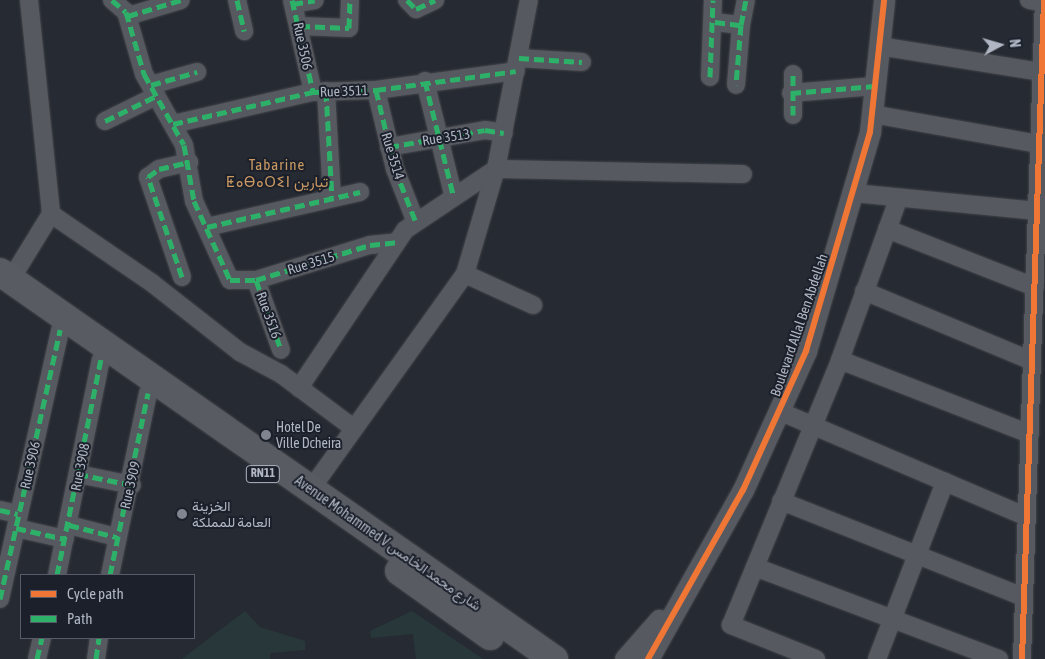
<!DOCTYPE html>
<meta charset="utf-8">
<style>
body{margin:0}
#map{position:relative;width:1045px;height:659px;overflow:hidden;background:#262a32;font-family:"Asap Condensed",Vazirmatn,"Noto Sans Tifinagh",sans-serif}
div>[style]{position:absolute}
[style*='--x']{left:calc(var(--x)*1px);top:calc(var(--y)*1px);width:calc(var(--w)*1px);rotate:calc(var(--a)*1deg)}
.green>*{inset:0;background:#28373a}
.roads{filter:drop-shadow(0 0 1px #42454a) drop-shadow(0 0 1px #42454a)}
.minor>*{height:18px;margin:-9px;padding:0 9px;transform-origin:9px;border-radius:9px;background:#565960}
.tertiary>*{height:21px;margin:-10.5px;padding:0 10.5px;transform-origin:10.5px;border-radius:10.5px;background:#565960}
.primary>*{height:28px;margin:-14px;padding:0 14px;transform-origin:14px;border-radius:14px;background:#585b62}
.quiet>*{height:5px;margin-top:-2.5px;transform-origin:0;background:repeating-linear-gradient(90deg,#2db169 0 10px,transparent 0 15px)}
.cycleway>*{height:6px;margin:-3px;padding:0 3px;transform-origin:3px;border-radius:3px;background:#f07635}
.dots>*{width:14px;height:14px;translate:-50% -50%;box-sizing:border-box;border:2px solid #1b202b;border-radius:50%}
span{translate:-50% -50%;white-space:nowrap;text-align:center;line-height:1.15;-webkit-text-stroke:4px #1b202b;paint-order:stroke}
.shield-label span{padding:1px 4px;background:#1b202b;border:1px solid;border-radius:4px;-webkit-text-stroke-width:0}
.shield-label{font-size:12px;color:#b0b6c3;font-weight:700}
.street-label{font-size:14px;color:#b0b6c3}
.poi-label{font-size:14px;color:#b0b6c3}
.left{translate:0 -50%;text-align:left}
.neighbourhood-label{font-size:15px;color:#cb9963;letter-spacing:1px}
.legend{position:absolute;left:20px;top:574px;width:175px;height:65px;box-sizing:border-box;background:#1b202b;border:1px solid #575c68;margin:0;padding:6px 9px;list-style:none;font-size:15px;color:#b0b6c3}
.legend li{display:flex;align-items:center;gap:10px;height:25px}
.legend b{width:25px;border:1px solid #575c68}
.north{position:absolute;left:975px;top:20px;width:50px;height:50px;-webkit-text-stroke:4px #1b202b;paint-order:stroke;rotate:84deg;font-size:14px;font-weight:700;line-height:20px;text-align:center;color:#b0b6c3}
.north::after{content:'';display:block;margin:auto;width:18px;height:22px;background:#b0b6c3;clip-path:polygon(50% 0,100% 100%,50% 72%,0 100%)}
</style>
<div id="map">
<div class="green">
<div style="clip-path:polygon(245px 611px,260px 627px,305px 641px,305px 650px,270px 653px,270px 659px,182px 659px)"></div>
<div style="clip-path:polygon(412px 611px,483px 659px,416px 659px,413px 634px,371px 638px,370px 631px)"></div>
</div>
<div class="roads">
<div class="minor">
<div style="--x:29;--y:0;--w:215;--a:84.1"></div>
<div style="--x:112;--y:0;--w:18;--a:41"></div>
<div style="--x:126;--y:12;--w:65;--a:73.8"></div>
<div style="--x:144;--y:74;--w:81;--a:60.6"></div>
<div style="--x:184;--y:145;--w:57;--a:79.9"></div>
<div style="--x:194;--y:201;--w:87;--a:65.5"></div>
<div style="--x:230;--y:280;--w:26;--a:0"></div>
<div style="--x:256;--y:280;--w:119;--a:-17.1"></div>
<div style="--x:370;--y:245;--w:27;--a:-6"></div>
<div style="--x:237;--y:0;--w:32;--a:77"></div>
<div style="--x:292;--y:0;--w:94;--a:77.1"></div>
<div style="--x:407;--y:0;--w:13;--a:45"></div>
<div style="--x:416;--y:9;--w:21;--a:-25"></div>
<div style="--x:1029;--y:0;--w:15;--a:11"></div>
<div style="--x:293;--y:4;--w:22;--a:-10"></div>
<div style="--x:128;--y:16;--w:55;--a:-16.8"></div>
<div style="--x:715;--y:22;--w:26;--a:7"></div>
<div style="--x:741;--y:25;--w:60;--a:94.8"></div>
<div style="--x:741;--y:25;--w:25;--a:-79"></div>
<div style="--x:300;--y:26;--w:49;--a:2.3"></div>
<div style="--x:349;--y:28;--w:28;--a:-88"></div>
<div style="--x:879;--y:46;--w:165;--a:9.1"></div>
<div style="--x:519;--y:58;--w:63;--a:3.6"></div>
<div style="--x:710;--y:77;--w:77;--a:-87.8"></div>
<div style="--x:425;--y:81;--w:116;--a:76.1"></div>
<div style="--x:151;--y:85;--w:48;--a:-15.8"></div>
<div style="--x:376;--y:90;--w:81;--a:76.5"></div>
<div style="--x:395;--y:169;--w:55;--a:68.6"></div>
<div style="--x:326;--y:91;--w:106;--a:86.8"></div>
<div style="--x:791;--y:93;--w:84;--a:-4.8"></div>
<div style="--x:872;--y:114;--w:170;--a:10.2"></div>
<div style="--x:793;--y:115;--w:41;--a:-90"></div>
<div style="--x:105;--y:121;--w:57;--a:-26.1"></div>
<div style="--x:173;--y:124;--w:144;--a:-12.9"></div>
<div style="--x:313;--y:92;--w:63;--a:-1.8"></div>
<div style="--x:376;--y:90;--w:141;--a:-7.7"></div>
<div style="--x:389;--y:147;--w:97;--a:-10"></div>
<div style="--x:485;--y:130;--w:19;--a:9"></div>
<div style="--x:854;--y:193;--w:184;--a:5.6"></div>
<div style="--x:207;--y:227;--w:157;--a:-12.9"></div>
<div style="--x:887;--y:229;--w:159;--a:21.4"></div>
<div style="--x:465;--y:274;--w:75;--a:24.5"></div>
<div style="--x:182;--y:277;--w:106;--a:-108.8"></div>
<div style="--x:148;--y:177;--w:14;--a:-36"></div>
<div style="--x:159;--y:169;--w:31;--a:-13"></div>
<div style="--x:11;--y:279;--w:76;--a:-58.4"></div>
<div style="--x:51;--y:214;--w:122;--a:34.3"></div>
<div style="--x:152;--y:283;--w:112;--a:38.1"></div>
<div style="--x:240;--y:352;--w:47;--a:28.2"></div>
<div style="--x:281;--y:374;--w:89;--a:36.7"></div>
<div style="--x:256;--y:280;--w:74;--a:70.3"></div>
<div style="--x:864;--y:291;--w:182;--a:22.6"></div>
<div style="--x:840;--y:360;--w:204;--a:21.3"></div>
<div style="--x:299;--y:388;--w:190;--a:-56.1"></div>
<div style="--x:405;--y:230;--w:110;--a:-33.8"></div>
<div style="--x:496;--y:169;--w:247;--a:1.2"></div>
<div style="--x:781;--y:412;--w:267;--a:23.1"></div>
<div style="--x:78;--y:474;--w:55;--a:11.5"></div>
<div style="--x:311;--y:489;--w:264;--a:-54.4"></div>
<div style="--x:465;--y:274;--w:109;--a:-73.6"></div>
<div style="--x:496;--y:169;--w:172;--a:-79"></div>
<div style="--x:781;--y:501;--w:261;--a:21.6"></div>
<div style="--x:0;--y:510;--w:18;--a:13"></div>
<div style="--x:69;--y:525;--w:49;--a:14.3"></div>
<div style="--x:16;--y:528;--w:50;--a:12.7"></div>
<div style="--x:755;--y:567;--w:261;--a:20.7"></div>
<div style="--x:57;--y:575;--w:220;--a:-78.5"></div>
<div style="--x:110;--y:575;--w:186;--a:-78.2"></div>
<div style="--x:0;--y:599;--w:276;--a:-77.4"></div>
<div style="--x:37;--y:659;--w:22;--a:-77"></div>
<div style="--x:96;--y:659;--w:21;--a:-82"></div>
<div style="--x:816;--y:659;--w:92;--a:-158.2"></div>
<div style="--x:731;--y:625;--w:287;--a:-67.6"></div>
<div style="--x:840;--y:360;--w:170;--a:-70.1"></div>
<div style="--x:877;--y:659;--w:190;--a:-69"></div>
<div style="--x:1022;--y:659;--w:659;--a:-88.09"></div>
</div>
<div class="tertiary">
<div style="--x:625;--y:659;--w:52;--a:-48.9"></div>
<div style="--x:648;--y:659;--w:194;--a:-60.7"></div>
<div style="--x:743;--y:490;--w:153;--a:-65.6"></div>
<div style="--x:806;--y:351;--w:228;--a:-73.7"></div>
<div style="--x:870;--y:132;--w:133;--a:-83.9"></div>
</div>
<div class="primary">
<div style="--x:0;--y:272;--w:676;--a:34.94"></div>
<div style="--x:399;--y:571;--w:112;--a:35.5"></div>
</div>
</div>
<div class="quiet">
<div style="--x:112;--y:0;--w:18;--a:41"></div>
<div style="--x:126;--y:12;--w:65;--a:73.8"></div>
<div style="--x:144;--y:74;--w:81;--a:60.6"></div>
<div style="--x:184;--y:145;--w:57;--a:79.9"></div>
<div style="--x:194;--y:201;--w:87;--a:65.5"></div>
<div style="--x:230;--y:280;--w:26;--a:0"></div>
<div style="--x:256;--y:280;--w:119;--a:-17.1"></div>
<div style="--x:370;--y:245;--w:27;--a:-6"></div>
<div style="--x:237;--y:0;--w:32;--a:77"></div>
<div style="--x:292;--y:0;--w:94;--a:77.1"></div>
<div style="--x:407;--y:0;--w:13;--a:45"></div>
<div style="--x:416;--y:9;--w:21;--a:-25"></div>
<div style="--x:293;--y:4;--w:22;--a:-10"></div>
<div style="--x:128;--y:16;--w:55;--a:-16.8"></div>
<div style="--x:715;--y:22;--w:26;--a:7"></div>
<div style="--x:741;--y:25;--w:60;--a:94.8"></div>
<div style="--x:741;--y:25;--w:25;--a:-79"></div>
<div style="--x:300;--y:26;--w:49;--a:2.3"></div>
<div style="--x:349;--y:28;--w:28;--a:-88"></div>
<div style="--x:519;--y:58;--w:63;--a:3.6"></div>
<div style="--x:710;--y:77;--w:77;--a:-87.8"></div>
<div style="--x:425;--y:81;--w:116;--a:76.1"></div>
<div style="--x:151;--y:85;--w:48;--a:-15.8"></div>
<div style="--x:376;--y:90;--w:81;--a:76.5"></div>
<div style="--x:395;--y:169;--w:55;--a:68.6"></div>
<div style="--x:326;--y:91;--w:106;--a:86.8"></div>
<div style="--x:791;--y:93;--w:84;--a:-4.8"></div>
<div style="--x:793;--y:115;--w:41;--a:-90"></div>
<div style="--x:105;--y:121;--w:57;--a:-26.1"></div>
<div style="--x:173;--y:124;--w:144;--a:-12.9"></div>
<div style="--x:313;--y:92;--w:63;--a:-1.8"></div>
<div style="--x:376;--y:90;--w:141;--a:-7.7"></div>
<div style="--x:389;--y:147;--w:97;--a:-10"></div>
<div style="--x:485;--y:130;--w:19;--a:9"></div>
<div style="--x:207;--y:227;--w:157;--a:-12.9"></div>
<div style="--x:182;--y:277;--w:106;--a:-108.8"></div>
<div style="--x:148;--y:177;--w:14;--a:-36"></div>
<div style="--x:159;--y:169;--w:31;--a:-13"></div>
<div style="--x:256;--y:280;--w:74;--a:70.3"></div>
<div style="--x:78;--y:474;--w:55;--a:11.5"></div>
<div style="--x:0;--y:510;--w:18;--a:13"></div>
<div style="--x:69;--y:525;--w:49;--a:14.3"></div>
<div style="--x:16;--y:528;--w:50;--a:12.7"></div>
<div style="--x:57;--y:575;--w:220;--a:-78.5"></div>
<div style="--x:110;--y:575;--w:186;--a:-78.2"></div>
<div style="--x:0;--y:599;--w:276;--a:-77.4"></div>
<div style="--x:37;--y:659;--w:22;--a:-77"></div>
<div style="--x:96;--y:659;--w:21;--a:-82"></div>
</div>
<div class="cycleway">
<div style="--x:648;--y:659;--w:194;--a:-60.7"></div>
<div style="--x:743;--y:490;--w:153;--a:-65.6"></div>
<div style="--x:806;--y:351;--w:228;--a:-73.7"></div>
<div style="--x:870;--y:132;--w:133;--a:-83.9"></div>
<div style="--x:1022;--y:659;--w:659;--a:-88.09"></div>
</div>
<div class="dots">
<div style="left:266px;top:435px;background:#808590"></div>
<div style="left:182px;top:514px;background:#808590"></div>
</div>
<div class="shield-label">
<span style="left:263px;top:474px">RN11</span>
</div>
<div class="street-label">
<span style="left:303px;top:46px;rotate:78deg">Rue 3506</span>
<span style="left:344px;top:91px;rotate:-2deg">Rue 3511</span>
<span style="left:446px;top:137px;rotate:-9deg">Rue 3513</span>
<span style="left:393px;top:156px;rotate:73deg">Rue 3514</span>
<span style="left:311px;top:263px;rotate:-17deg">Rue 3515</span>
<span style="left:269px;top:315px;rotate:70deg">Rue 3516</span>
<span style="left:799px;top:325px;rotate:-71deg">Boulevard Allal Ben Abdellah</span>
<span style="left:30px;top:465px;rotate:-77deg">Rue 3906</span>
<span style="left:80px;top:467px;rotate:-79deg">Rue 3908</span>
<span style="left:130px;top:485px;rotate:-77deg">Rue 3909</span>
<span style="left:388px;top:543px;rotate:35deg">Avenue Mohammed V شارع محمد الخامس</span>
</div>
<div class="poi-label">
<span class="left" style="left:276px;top:435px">Hotel De<br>Ville Dcheira</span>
<span class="left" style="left:192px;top:514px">الخزينة<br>العامة للمملكة</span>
</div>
<div class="neighbourhood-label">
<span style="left:277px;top:173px">Tabarine<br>ⵟⴰⴱⴰⵔⵉⵏ تبارين</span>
</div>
<ul class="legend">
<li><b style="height:6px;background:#f07635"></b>Cycle path</li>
<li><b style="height:6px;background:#2db169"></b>Path</li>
</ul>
<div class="north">N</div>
</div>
